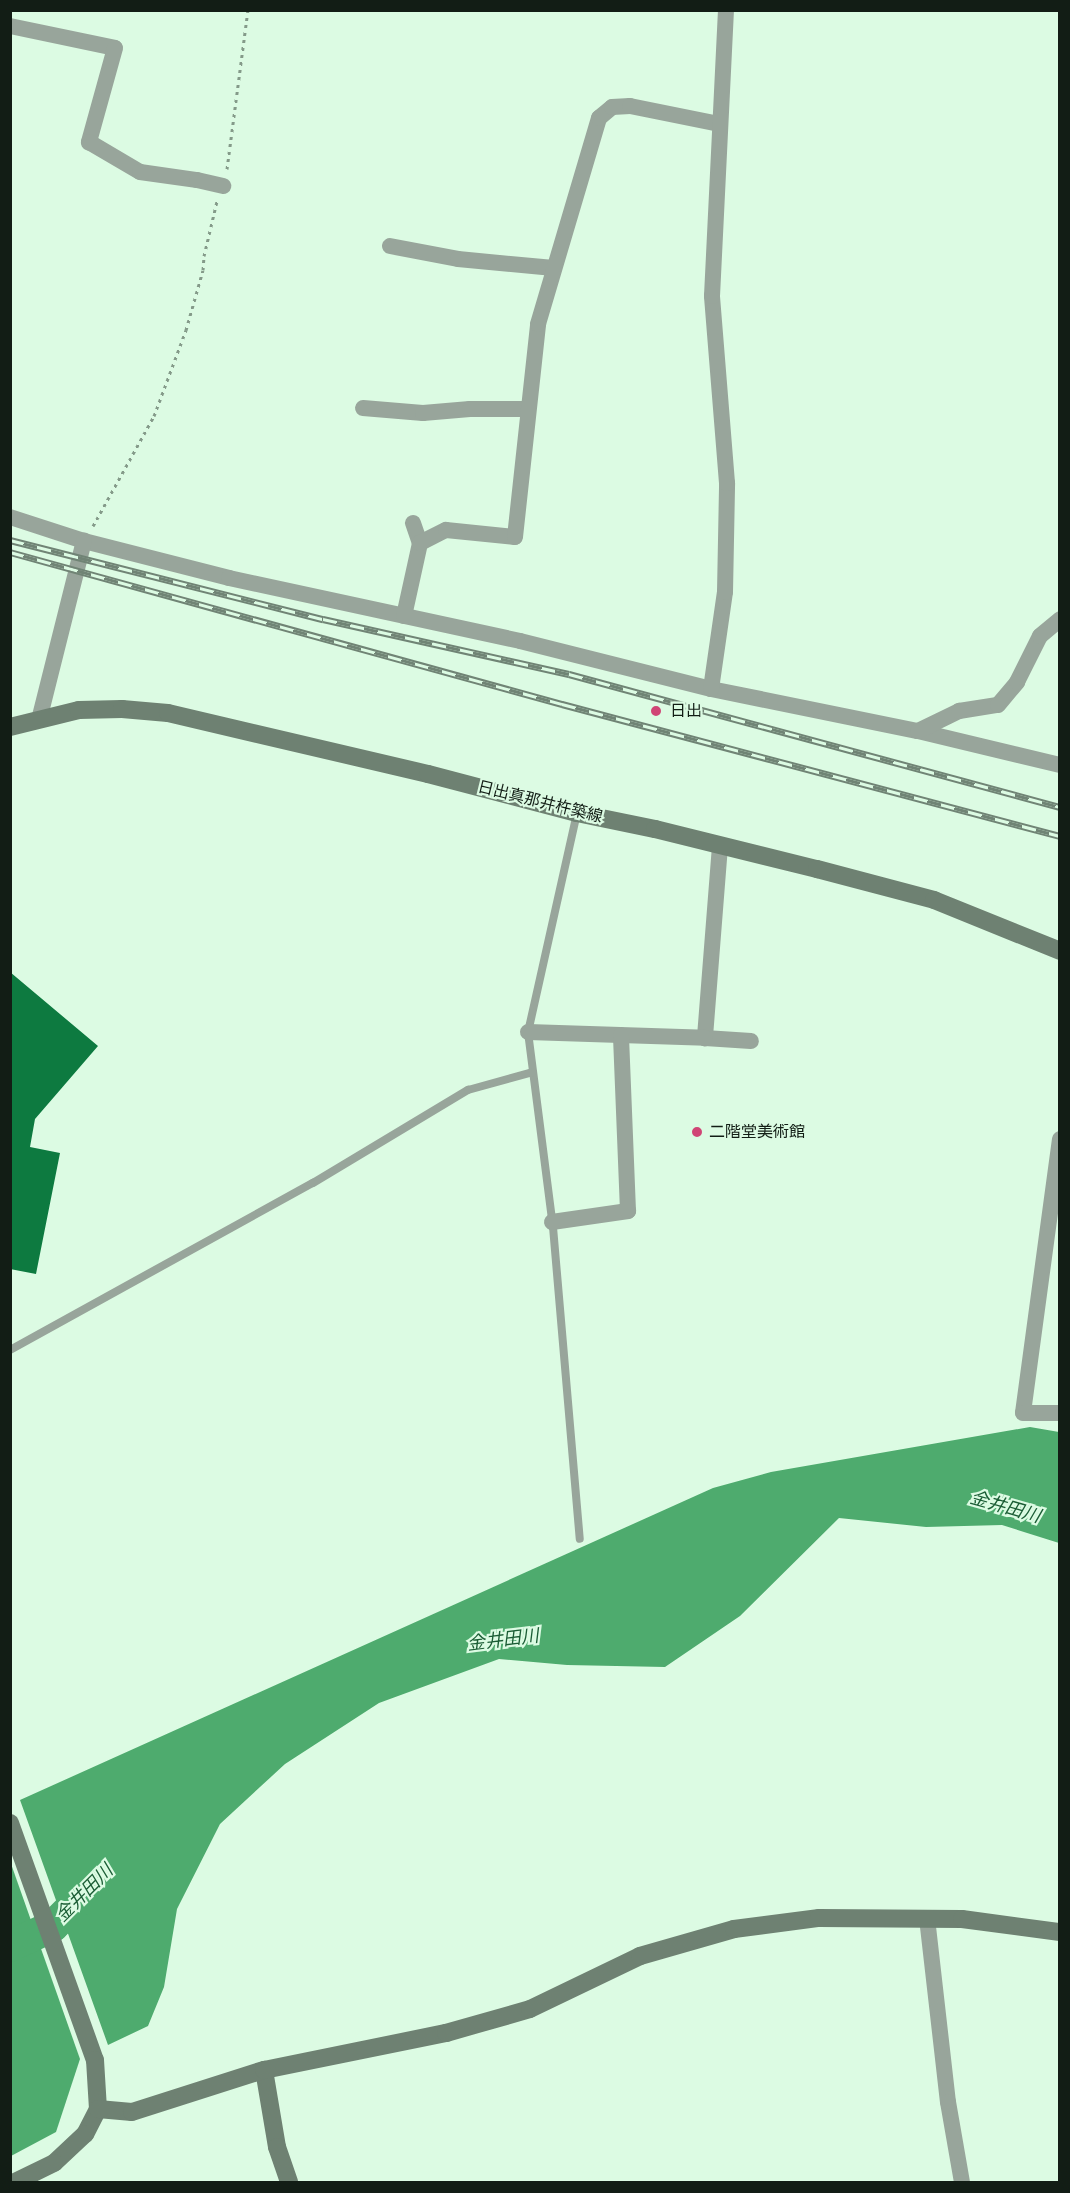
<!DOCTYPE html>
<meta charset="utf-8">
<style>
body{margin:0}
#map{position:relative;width:1070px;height:2193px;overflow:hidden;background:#dcfbe3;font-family:"Source Sans 3","Noto Sans JP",sans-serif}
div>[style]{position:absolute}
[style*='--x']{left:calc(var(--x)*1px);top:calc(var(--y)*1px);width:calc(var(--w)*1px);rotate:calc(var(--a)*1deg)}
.water>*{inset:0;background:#4eab6e}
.river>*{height:32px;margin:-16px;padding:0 16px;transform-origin:16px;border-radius:16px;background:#4eab6e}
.building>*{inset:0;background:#0d7a40}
.path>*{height:3px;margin-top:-1.5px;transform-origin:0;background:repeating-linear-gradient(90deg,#849a89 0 3px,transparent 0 7.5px)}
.lane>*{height:8px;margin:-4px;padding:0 4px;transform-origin:4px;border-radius:4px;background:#98a59b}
.street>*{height:16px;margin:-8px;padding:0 8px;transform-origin:8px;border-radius:8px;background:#98a59b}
.secondary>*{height:18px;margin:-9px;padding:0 9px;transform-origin:9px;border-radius:9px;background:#6e8172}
.rail>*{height:7px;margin-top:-3.5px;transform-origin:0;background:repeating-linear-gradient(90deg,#dcfbe3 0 14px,#708475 0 28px);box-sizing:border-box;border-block:2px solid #708475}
.dots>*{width:16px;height:16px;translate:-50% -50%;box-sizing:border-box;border:3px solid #dcfbe3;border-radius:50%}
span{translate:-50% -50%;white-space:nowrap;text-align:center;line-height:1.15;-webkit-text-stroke:4.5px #dcfbe3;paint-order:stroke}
.poi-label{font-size:16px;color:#121d15}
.left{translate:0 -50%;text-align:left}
.street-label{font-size:16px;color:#121d15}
.water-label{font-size:18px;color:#1b5d35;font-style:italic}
.frame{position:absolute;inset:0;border:12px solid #121d15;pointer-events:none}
</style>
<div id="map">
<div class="water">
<div style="clip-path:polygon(1030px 1427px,1059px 1432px,1059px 1543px,1002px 1525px,926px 1527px,839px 1518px,740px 1616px,665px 1667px,567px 1665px,499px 1659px,379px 1703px,285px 1764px,220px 1824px,177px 1909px,164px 1987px,148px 2026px,108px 2045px,20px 1800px,713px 1488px,771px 1472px)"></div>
<div style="clip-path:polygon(10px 1861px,80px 2059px,56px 2132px,11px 2156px)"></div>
</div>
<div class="river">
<div style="--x:10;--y:1946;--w:47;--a:-24.9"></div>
<div style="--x:53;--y:1926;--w:57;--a:-45"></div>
</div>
<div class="building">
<div style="clip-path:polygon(10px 972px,98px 1046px,35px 1119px,30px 1147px,60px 1153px,36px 1274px,10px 1269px)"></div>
</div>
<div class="path">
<div style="--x:227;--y:169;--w:160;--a:-82.5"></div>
<div style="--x:93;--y:526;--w:126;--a:-61"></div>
<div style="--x:154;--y:416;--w:92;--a:-69.6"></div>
<div style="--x:186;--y:330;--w:62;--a:-74.2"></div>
<div style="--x:203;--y:270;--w:14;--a:-86"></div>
<div style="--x:204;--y:256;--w:57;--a:-76.7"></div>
</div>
<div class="lane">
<div style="--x:577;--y:813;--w:224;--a:102.6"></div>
<div style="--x:528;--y:1032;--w:197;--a:82.7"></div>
<div style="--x:553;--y:1227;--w:313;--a:85.1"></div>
<div style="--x:10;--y:1350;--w:346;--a:-28.9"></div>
<div style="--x:313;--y:1183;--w:181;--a:-31"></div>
<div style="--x:468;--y:1090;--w:67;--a:-15.5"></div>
</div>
<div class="street">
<div style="--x:10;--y:26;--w:107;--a:11.8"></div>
<div style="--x:115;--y:48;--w:98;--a:105.5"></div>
<div style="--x:89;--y:142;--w:59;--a:30.5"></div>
<div style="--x:140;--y:172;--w:58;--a:8"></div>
<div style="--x:197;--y:180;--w:27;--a:13"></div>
<div style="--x:390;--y:246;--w:69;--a:10.8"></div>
<div style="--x:458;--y:259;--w:96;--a:5.4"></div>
<div style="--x:363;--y:408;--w:60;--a:4.8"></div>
<div style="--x:423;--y:413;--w:47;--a:-4.9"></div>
<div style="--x:470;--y:409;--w:58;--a:0"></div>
<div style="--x:10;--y:517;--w:78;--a:18"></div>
<div style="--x:84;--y:541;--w:150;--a:14.3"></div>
<div style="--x:229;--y:578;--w:298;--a:12.2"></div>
<div style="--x:520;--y:641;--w:197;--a:14.1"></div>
<div style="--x:711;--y:689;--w:211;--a:11.5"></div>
<div style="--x:918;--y:731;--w:146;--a:13.5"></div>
<div style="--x:413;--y:523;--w:21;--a:71"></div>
<div style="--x:404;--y:616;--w:75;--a:-77.6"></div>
<div style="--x:420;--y:543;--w:29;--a:-27"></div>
<div style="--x:446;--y:530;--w:69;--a:5.8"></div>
<div style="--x:515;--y:537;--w:214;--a:-83.8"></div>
<div style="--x:538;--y:324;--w:215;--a:-73.5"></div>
<div style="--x:599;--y:118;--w:17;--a:-40"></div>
<div style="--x:612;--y:107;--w:18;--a:-3"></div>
<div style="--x:630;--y:106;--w:91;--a:11.4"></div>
<div style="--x:711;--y:689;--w:98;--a:-81.8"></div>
<div style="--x:725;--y:592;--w:109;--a:-88.9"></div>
<div style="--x:727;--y:483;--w:188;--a:-94.6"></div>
<div style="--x:712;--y:296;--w:286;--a:-87.2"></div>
<div style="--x:39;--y:720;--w:185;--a:-75.9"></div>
<div style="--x:918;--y:731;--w:46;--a:-26"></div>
<div style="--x:959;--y:711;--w:39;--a:-9"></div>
<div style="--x:998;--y:705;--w:30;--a:-50"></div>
<div style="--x:1017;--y:682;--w:51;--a:-63.4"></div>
<div style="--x:1040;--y:636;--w:26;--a:-40"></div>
<div style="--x:720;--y:846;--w:193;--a:94.5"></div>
<div style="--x:705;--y:1038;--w:46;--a:3.7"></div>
<div style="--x:528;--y:1032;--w:177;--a:1.9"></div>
<div style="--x:1060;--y:1139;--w:276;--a:97.7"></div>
<div style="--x:1023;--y:1413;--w:37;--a:0"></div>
<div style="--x:552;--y:1222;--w:77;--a:-8.2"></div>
<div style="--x:628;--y:1211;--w:176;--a:-92.3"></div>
<div style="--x:927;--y:1918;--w:185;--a:83.5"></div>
<div style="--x:948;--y:2102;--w:81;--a:80.1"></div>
</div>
<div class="secondary">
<div style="--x:10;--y:727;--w:71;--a:-13.8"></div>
<div style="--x:79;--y:710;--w:43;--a:-1.3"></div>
<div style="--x:122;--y:709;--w:46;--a:5"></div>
<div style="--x:168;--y:713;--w:267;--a:13.2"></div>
<div style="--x:428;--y:774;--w:154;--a:14.7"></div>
<div style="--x:577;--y:813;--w:80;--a:11.6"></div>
<div style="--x:655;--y:829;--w:167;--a:13.9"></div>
<div style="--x:817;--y:869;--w:121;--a:14.8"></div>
<div style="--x:934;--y:900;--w:136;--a:22"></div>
<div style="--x:10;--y:1823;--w:252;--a:70.3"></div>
<div style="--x:95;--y:2060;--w:49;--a:86.5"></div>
<div style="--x:98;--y:2109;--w:28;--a:117"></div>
<div style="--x:85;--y:2134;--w:42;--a:136.9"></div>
<div style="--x:54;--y:2163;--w:43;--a:154"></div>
<div style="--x:264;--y:2070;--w:78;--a:80.4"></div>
<div style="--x:277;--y:2147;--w:37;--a:71"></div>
<div style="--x:98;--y:2109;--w:34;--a:5"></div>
<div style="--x:132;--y:2112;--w:139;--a:-17.7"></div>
<div style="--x:264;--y:2070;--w:186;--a:-11.5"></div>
<div style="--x:446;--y:2033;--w:87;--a:-15.9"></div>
<div style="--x:530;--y:2009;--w:122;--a:-25.7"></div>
<div style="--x:640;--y:1956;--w:98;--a:-16"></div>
<div style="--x:734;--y:1929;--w:86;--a:-7.4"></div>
<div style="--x:819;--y:1918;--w:143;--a:0.4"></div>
<div style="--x:962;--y:1919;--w:99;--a:7.6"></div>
</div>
<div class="rail">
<div style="--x:10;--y:540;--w:323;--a:14.2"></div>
<div style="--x:323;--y:619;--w:252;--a:12.6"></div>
<div style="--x:569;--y:674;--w:509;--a:15.16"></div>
<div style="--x:10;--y:552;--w:573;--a:15.4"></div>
<div style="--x:562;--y:704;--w:515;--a:14.85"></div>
</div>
<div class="dots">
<div style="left:656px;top:711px;background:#d04475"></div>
<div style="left:697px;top:1132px;background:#d04475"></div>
</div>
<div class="poi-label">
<span class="left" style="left:670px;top:711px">日出</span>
<span class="left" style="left:709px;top:1132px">二階堂美術館</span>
</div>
<div class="street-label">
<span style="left:540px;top:802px;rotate:14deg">日出真那井杵築線</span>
</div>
<div class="water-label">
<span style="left:1005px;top:1508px;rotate:16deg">金井田川</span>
<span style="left:503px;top:1641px;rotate:-7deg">金井田川</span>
<span style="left:85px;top:1894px;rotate:-45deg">金井田川</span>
</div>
<div class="frame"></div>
</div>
